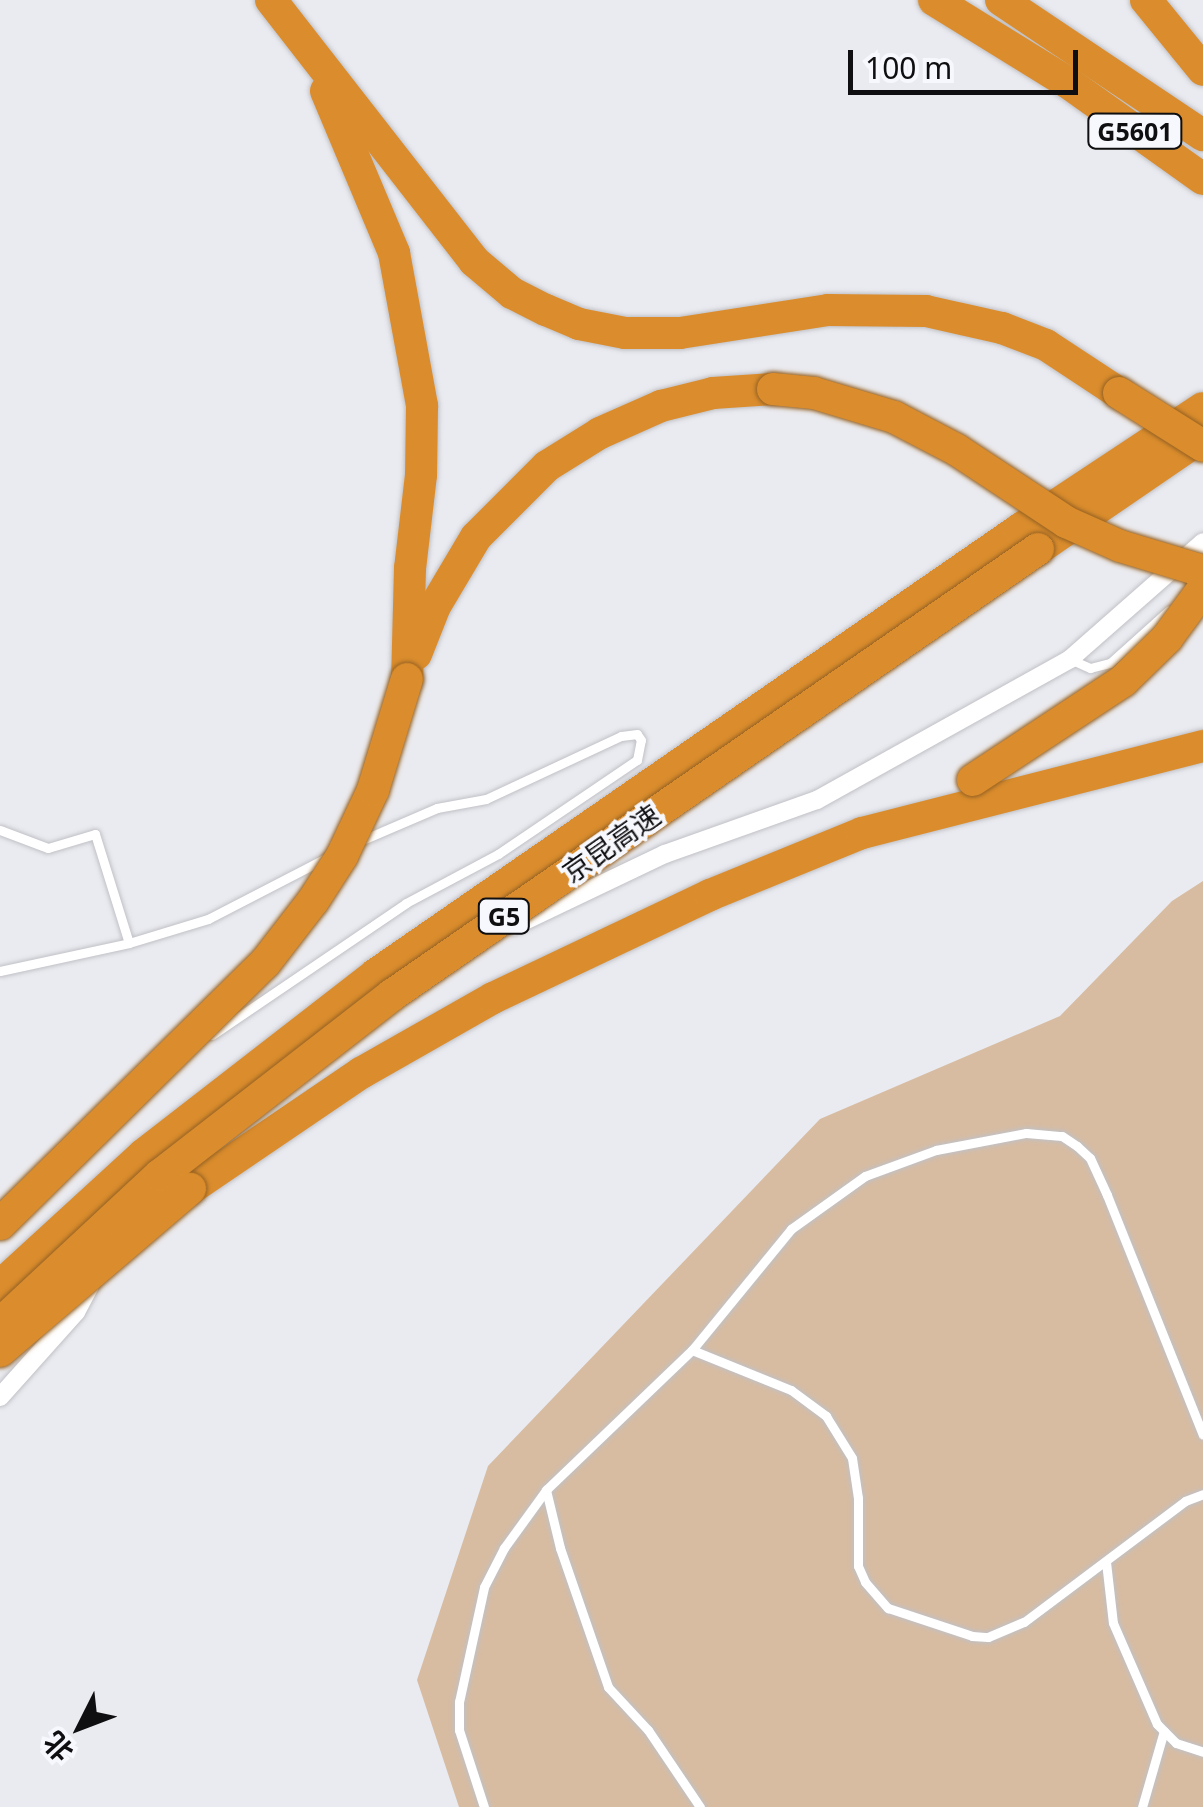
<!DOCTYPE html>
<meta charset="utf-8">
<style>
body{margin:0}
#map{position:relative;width:1203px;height:1807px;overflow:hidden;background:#eaebf0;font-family:"Noto Sans","Noto Sans SC",sans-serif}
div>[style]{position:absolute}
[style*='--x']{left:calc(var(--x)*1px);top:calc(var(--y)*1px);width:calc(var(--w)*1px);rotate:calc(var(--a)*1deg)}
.green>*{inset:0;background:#d7bca2}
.roads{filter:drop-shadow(0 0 2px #c0c1c6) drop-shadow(0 0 2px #c0c1c6)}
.service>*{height:9px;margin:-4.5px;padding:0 4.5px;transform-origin:4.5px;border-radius:4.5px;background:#fff}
.minor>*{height:18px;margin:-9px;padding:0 9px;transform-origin:9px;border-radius:9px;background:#fff}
.motorway>*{height:32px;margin:-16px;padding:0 16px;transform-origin:16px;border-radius:16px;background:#db8d2d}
.bridges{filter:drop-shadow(0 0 2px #946123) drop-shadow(0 0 2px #946123)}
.motorway-bridge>*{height:32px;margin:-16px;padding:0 16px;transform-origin:16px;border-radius:16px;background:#db8d2d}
span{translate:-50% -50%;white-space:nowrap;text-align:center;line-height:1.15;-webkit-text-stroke:8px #f7f8fd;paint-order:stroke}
.shield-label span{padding:2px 8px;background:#f7f8fd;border:2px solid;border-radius:8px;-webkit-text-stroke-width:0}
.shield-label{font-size:25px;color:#0f0f11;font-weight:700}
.street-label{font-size:28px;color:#0f0f11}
.north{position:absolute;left:30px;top:1677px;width:100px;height:100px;-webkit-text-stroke:8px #f7f8fd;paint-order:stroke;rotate:228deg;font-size:28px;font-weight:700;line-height:40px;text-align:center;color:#0f0f11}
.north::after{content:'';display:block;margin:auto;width:35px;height:45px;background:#0f0f11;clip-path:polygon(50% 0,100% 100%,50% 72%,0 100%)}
.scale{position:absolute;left:848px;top:50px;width:230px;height:45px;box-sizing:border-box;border:5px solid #0f0f11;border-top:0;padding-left:12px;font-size:30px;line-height:35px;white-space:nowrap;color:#0f0f11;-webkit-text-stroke:8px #f7f8fd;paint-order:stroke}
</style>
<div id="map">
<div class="green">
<div style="clip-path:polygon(1203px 881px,1203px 1807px,459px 1807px,417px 1680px,488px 1466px,820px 1119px,1060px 1016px,1172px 901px)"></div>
</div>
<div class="roads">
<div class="service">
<div style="--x:1072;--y:660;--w:20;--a:24"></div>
<div style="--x:1090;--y:668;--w:21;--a:-14"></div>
<div style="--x:1110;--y:663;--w:79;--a:-41.9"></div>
<div style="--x:0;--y:830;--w:51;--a:20.6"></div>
<div style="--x:48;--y:848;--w:49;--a:-16.6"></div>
<div style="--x:95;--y:834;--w:114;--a:72.7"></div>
<div style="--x:129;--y:943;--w:83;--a:-16.9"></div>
<div style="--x:208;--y:919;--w:135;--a:-27.3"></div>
<div style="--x:0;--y:971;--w:132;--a:-12.2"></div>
<div style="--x:212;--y:1035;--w:235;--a:-34.2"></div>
<div style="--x:406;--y:903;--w:104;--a:-28"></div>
<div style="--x:498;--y:854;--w:168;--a:-34.1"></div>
<div style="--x:637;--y:760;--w:20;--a:-79"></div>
<div style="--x:641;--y:740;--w:7;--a:-124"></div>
<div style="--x:637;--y:734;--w:16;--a:173"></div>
<div style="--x:621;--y:736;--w:149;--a:155"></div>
<div style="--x:486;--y:799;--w:50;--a:169.6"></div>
<div style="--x:437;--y:808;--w:84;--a:156.8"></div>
<div style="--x:692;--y:1350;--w:107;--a:22"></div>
<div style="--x:791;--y:1390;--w:44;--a:36.6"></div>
<div style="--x:826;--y:1416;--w:49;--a:58.2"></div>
<div style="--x:852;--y:1458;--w:40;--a:81.5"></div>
<div style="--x:858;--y:1498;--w:68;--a:90"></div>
<div style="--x:858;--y:1566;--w:17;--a:66"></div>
<div style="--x:865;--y:1582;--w:35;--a:49"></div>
<div style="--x:888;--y:1608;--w:89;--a:18.4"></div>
<div style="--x:972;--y:1636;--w:16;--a:4"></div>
<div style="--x:988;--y:1637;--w:39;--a:-23"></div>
<div style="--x:1024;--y:1622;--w:201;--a:-36.9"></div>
<div style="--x:1185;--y:1501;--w:19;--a:-21"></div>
<div style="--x:546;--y:1490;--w:60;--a:76.4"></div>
<div style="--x:560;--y:1548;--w:147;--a:70.9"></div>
<div style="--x:608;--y:1687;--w:59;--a:47.1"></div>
<div style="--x:648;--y:1730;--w:93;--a:56"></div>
<div style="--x:1106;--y:1562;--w:61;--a:83.5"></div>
<div style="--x:1113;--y:1623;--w:110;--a:66.5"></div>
<div style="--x:1157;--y:1724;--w:27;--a:45"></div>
<div style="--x:1176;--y:1743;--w:28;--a:18"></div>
<div style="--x:484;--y:1807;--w:81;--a:-108"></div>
<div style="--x:459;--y:1730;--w:28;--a:-90"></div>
<div style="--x:459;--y:1702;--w:118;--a:-77.7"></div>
<div style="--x:484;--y:1587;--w:44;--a:-62.9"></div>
<div style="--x:504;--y:1548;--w:72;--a:-54.1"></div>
<div style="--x:546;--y:1490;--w:202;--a:-43.8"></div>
<div style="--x:692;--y:1350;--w:156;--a:-50.7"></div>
<div style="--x:791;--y:1229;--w:91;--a:-35.6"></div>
<div style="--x:865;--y:1176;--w:76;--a:-20.1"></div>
<div style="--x:936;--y:1150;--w:92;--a:-10.7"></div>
<div style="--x:1026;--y:1133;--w:36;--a:5"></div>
<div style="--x:1062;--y:1136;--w:18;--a:34"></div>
<div style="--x:1077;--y:1146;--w:18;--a:43"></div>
<div style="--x:1090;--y:1158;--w:41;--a:65.3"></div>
<div style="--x:1107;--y:1195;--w:258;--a:68.2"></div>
<div style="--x:1142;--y:1807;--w:79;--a:-73.9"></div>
</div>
<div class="minor">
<div style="--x:514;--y:926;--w:167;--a:-25.5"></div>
<div style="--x:665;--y:854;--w:161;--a:-19.6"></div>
<div style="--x:817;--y:800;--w:290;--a:-29.1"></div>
<div style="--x:1070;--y:659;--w:177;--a:-41.3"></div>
<div style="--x:0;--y:1397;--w:114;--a:-48.2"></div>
<div style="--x:76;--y:1312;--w:30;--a:-62"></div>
</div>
<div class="motorway">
<div style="--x:271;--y:0;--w:331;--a:52.1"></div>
<div style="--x:474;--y:261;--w:50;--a:40.1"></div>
<div style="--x:512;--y:293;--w:38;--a:27"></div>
<div style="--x:546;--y:310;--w:36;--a:23"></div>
<div style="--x:579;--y:324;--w:47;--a:11.1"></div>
<div style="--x:625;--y:333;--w:55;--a:0"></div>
<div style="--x:680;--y:333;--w:150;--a:-8.8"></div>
<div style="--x:828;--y:310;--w:98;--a:0.6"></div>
<div style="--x:926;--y:311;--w:78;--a:12.6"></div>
<div style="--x:1002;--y:328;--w:47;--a:21.1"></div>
<div style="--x:1046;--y:345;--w:87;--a:33.3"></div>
<div style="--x:934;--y:0;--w:156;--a:31.7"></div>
<div style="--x:1067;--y:82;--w:167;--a:35.5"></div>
<div style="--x:1001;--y:0;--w:243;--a:33.8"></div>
<div style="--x:1146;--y:0;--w:90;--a:50.8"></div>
<div style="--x:326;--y:91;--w:176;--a:67.2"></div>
<div style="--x:394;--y:253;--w:156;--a:79.6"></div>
<div style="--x:422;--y:406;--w:69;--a:90.8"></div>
<div style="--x:421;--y:475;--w:94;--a:96.7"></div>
<div style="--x:410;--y:568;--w:111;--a:91.5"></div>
<div style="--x:1038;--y:549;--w:200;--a:-34.4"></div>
<div style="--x:416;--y:654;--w:52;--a:-68.4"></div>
<div style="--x:435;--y:606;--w:80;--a:-59.3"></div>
<div style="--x:476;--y:537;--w:100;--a:-45"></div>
<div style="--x:547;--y:466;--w:62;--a:-31.9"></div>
<div style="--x:600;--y:433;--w:67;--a:-23.9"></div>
<div style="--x:661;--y:406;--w:54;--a:-14"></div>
<div style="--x:713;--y:393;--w:60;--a:-3.8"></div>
<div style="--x:190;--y:1189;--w:207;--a:-34.2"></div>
<div style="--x:361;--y:1073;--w:152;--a:-29.6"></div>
<div style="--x:493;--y:998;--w:240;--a:-25.4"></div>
<div style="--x:710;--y:895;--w:164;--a:-22.2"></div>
<div style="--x:862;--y:833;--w:352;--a:-14.3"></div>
<div style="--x:0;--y:1286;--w:194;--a:-42.5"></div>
<div style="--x:143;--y:1155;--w:295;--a:-37.8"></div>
<div style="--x:376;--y:974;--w:783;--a:-34.64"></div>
<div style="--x:1020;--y:529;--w:219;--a:-33.5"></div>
</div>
</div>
<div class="bridges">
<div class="motorway-bridge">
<div style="--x:773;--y:389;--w:41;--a:5.6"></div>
<div style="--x:814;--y:393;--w:84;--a:16.7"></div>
<div style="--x:894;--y:417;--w:71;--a:27.6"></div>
<div style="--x:957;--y:450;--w:131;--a:33.4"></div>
<div style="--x:1066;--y:522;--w:59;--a:24"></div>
<div style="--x:1120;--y:546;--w:87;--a:16.8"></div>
<div style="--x:1119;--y:393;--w:99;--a:32.2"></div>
<div style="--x:973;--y:780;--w:180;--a:-33.4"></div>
<div style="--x:1123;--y:681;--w:62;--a:-44.3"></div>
<div style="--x:1167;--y:638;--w:61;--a:-53.7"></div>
<div style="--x:0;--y:1224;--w:372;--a:-44.6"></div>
<div style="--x:265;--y:963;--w:78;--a:-52.3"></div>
<div style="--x:313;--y:901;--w:54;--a:-57.2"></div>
<div style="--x:342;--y:856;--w:73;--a:-64.8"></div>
<div style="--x:373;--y:790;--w:116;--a:-73"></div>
<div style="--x:0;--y:1324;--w:219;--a:-43"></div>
<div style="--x:160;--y:1175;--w:294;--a:-37.8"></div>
<div style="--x:392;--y:995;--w:785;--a:-34.62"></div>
<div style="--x:0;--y:1351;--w:250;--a:-40.5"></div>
</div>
</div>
<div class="shield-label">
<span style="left:1135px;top:131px">G5601</span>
<span style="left:504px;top:916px">G5</span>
</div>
<div class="street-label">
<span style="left:611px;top:843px;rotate:-35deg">京昆高速</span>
</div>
<div class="north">北</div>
<div class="scale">100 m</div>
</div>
